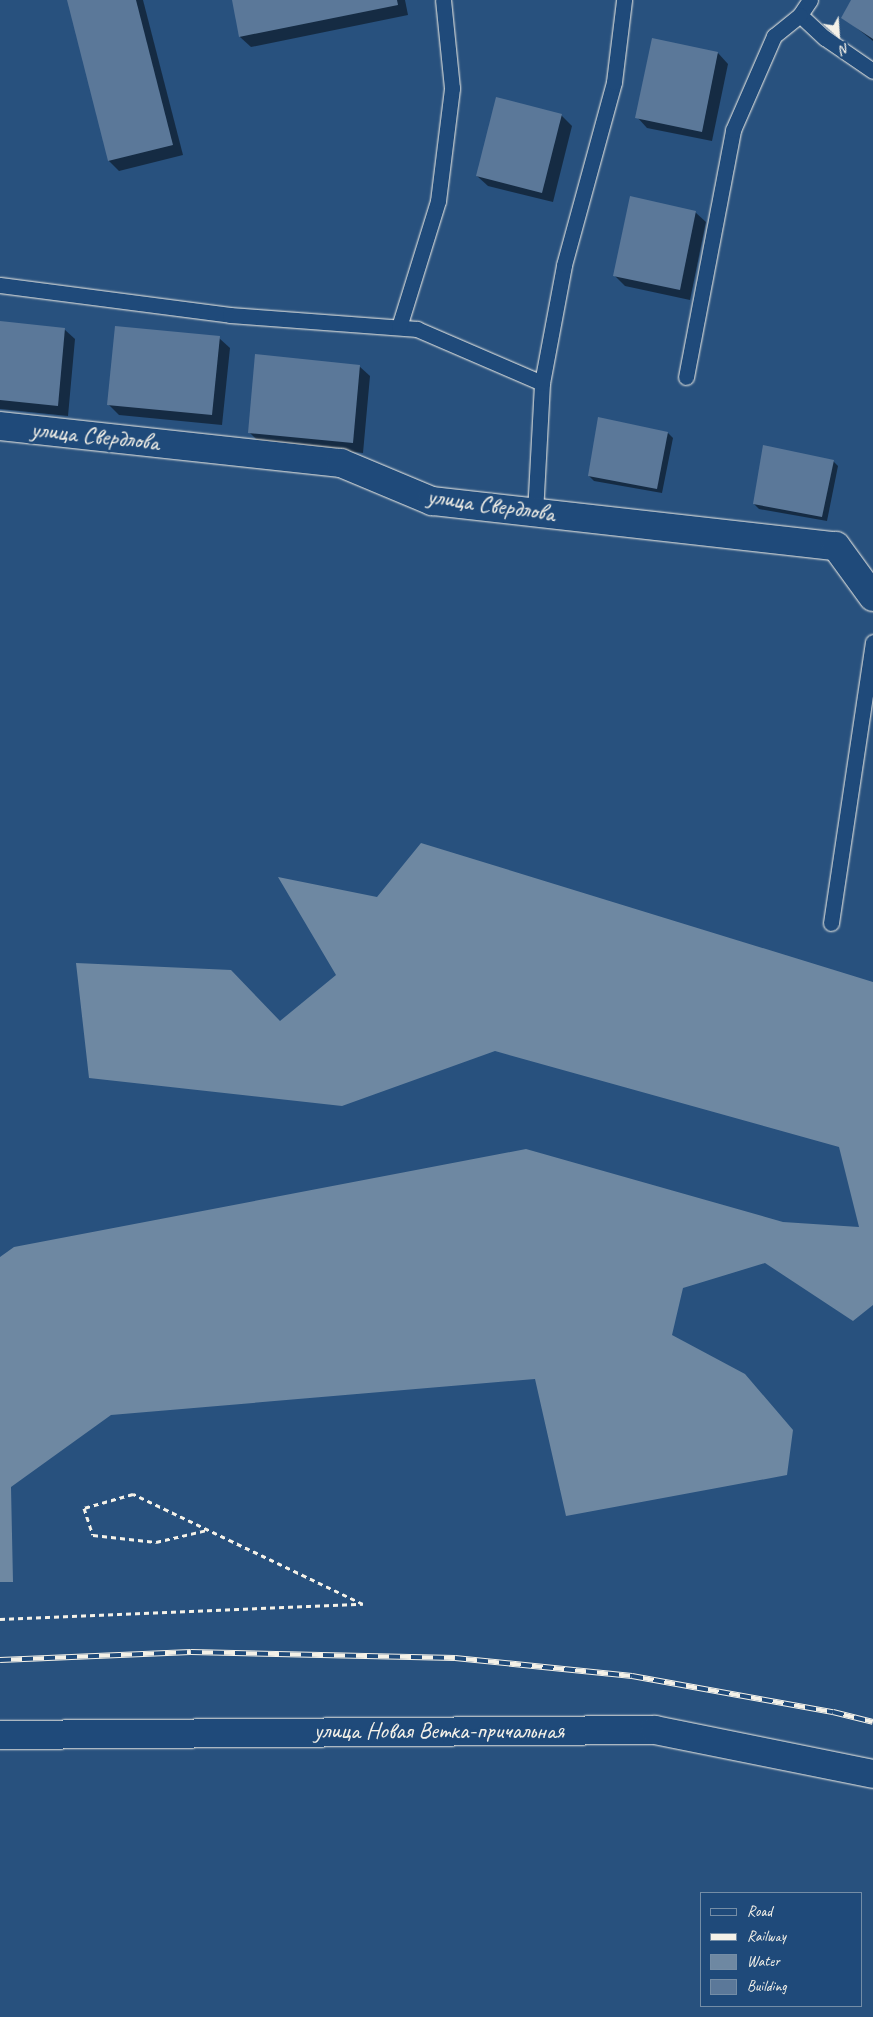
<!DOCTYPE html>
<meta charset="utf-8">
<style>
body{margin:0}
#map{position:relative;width:873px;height:2017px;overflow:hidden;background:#28517e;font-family:Caveat,sans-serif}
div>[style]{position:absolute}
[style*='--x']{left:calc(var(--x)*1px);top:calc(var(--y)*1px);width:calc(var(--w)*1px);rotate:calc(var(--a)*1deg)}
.water>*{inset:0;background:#6e88a2}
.shadow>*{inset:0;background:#0007}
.building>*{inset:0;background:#5b7899}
.path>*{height:3px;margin-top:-1.5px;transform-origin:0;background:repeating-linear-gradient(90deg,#f4f1e8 0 5px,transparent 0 9px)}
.roads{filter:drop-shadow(0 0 1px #f4f1e8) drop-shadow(0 0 1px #f4f1e8)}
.lane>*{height:15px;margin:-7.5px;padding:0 7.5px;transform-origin:7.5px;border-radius:7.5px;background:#1f4a7a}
.street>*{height:28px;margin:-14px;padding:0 14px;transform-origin:14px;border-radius:14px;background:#1f4a7a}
.rail>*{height:5.5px;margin-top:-2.75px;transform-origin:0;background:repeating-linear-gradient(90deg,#1f4a7a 0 11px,#f4f1e8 0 22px);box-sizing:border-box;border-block:1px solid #f4f1e8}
span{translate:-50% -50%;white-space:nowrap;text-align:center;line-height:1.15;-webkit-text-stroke:5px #1f4a7a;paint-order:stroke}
.street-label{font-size:24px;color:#f4f1e8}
.legend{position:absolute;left:700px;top:1892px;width:162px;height:115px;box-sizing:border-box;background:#1f4a7a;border:1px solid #748da6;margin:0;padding:6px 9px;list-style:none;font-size:15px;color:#f4f1e8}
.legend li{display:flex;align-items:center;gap:10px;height:25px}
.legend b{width:25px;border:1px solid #748da6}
.north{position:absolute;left:813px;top:10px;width:50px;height:50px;-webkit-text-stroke:4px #1f4a7a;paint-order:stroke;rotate:154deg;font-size:14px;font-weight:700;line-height:20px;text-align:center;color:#f4f1e8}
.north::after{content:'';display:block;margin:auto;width:18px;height:22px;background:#f4f1e8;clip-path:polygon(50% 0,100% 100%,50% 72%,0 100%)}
</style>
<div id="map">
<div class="water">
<div style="clip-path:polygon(421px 843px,873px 982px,873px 1305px,853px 1321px,765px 1263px,683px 1288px,672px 1335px,745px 1374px,793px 1430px,787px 1475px,566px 1516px,535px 1379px,111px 1415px,11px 1487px,13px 1582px,0 1582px,0 1257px,14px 1247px,526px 1149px,783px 1222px,859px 1227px,839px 1147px,495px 1051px,342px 1106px,89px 1078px,76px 963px,231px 970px,280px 1021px,336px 975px,278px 877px,377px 897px)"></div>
</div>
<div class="shadow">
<div style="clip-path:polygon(68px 0,143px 0,183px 155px,119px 171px,109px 161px)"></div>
<div style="clip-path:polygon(233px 0,405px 0,408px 15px,251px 47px,240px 37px)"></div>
<div style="clip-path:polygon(852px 0,873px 0,873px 41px,843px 17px)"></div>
<div style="clip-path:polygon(718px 53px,728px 64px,712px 141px,647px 128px,637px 117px)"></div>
<div style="clip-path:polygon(561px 115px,572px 126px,553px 202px,488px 186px,477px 176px)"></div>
<div style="clip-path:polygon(695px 212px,706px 222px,690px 300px,625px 286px,615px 276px)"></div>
<div style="clip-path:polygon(0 322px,64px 329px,75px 339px,68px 416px,0 409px)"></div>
<div style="clip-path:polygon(219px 338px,230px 348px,222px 425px,119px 415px,108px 404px)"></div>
<div style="clip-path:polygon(359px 366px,370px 376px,363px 453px,260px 443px,249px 432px)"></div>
<div style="clip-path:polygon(668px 433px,673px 438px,662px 493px,594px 481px,589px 476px)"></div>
<div style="clip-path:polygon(833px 461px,838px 466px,827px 521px,759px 509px,754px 504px)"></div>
</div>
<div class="building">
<div style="clip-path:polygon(67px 0,136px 0,173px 145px,108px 161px)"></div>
<div style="clip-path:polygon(232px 0,397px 0,398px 5px,239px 37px)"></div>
<div style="clip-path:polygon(851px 0,873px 0,873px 39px,841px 18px)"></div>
<div style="clip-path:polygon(652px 38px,718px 52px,702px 132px,635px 118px)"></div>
<div style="clip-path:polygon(496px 97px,562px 114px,542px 193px,476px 176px)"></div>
<div style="clip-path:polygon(630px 196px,696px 211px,680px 290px,613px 276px)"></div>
<div style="clip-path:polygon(0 321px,65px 328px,58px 406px,0 400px)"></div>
<div style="clip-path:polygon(115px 326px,220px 336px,212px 415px,107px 405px)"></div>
<div style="clip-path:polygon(255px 354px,360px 365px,353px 443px,248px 433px)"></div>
<div style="clip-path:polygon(598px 417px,668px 432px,657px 489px,588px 476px)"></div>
<div style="clip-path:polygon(763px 445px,834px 460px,822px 517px,753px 504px)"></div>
</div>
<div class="path">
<div style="--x:0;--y:1619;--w:363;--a:-2.4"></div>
<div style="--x:363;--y:1604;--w:255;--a:-154.4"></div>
<div style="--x:133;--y:1494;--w:51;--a:164.1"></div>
<div style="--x:84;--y:1508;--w:28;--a:72"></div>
<div style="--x:93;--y:1535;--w:63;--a:6.3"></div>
<div style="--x:156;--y:1542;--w:52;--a:-13.2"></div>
</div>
<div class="roads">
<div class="lane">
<div style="--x:810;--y:0;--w:18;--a:124"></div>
<div style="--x:800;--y:15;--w:34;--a:43"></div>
<div style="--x:825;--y:38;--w:58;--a:34.5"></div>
<div style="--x:0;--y:285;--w:232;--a:7.4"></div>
<div style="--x:230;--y:315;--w:188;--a:4.3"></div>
<div style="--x:417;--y:329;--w:136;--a:23.4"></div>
<div style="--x:399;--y:327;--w:132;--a:-72.8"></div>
<div style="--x:438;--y:201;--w:114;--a:-82.9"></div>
<div style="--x:452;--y:88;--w:88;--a:-95.8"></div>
<div style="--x:686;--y:377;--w:251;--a:-79.2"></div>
<div style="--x:733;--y:130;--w:103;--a:-66.4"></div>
<div style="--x:774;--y:36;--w:33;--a:-39"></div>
<div style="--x:535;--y:513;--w:130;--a:-86.9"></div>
<div style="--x:542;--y:383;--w:120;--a:-79.4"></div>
<div style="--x:564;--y:265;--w:190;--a:-74.7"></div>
<div style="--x:614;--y:82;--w:83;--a:-83"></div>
<div style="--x:831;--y:923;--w:284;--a:-81.5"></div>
</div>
<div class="street">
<div style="--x:0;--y:426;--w:343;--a:6.2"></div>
<div style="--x:341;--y:463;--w:99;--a:22.7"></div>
<div style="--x:432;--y:501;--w:406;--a:6.4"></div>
<div style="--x:836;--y:546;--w:63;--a:54"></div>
<div style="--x:0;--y:1735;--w:655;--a:-0.44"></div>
<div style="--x:655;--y:1730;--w:222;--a:11.4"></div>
</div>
</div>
<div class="rail">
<div style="--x:0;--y:1660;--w:191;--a:-2.4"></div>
<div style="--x:191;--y:1652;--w:264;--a:1.3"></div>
<div style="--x:455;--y:1658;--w:178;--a:5.8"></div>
<div style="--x:632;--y:1676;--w:204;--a:10.2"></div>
<div style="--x:833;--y:1712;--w:41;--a:14"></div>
</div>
<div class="street-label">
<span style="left:95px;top:436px;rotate:6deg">улица Свердлова</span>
<span style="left:491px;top:505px;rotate:8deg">улица Свердлова</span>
<span style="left:439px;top:1731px">улица Новая Ветка-причальная</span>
</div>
<ul class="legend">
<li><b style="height:6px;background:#1f4a7a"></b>Road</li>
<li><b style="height:6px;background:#f4f1e8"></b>Railway</li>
<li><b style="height:14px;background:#6e88a2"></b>Water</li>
<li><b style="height:14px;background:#5b7899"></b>Building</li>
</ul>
<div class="north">N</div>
</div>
